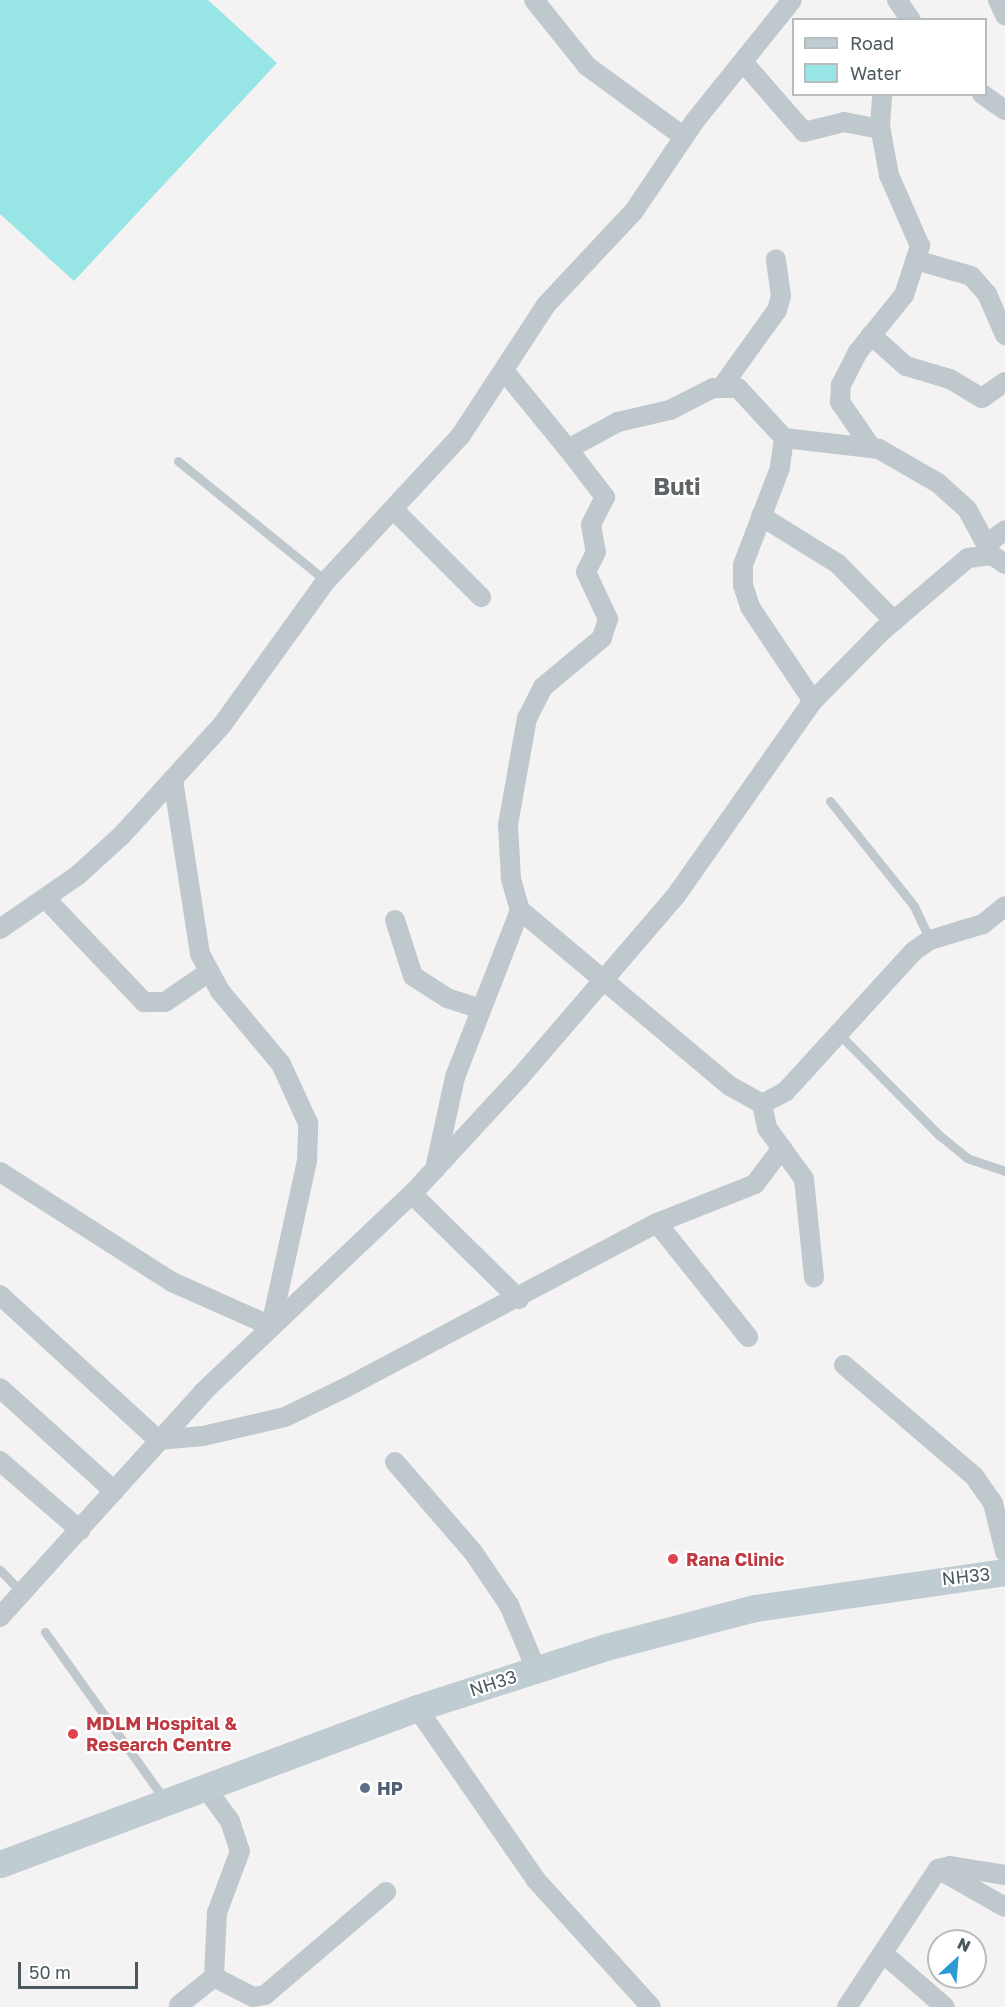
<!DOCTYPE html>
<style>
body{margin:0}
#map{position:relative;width:1005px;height:2007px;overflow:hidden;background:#f4f2f2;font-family:"Golos Text",sans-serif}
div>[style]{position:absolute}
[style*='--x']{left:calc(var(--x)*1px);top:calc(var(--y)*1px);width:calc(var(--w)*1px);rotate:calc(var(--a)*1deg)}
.water>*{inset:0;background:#97e5e4}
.service>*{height:9px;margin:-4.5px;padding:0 4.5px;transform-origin:4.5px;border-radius:4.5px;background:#bfc9cd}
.minor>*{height:20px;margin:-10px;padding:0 10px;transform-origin:10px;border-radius:10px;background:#bfc9cd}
.secondary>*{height:27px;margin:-13.5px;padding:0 13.5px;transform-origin:13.5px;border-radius:13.5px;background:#bfccd1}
.dots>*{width:16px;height:16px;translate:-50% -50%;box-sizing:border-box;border:3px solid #fff;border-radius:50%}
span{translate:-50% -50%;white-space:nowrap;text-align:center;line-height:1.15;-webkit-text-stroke:4.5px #fff;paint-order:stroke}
.health-label{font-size:18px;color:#be3a42;font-weight:700}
.left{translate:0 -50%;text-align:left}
.street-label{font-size:18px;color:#4b595e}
.service-label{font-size:18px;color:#4e5e75;font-weight:700}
.district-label{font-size:24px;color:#5f6366;font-weight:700}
.legend{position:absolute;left:792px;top:18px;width:195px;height:78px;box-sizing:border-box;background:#fff;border:2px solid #b7bdbf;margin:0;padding:8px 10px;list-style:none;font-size:18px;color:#4b595e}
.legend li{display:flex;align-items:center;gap:12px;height:30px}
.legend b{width:30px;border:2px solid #b7bdbf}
.north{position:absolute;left:927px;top:1929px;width:60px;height:60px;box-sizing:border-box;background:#fff;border:2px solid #b7bdbf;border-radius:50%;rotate:26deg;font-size:16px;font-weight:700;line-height:24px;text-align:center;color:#4b595e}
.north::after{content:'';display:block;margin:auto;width:21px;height:27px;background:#2b9ad5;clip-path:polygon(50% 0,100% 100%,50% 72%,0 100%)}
.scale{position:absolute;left:18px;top:1962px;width:120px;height:27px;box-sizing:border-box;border:3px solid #4b595e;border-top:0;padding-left:8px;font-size:18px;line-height:21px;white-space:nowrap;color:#4b595e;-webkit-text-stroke:4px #fff;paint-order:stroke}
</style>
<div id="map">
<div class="water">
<div style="clip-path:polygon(0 0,208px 0,277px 63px,74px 281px,0 214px)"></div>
</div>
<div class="service">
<div style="--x:178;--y:461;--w:191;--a:39"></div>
<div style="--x:830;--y:801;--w:134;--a:51.3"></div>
<div style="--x:914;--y:906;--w:38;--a:65"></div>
<div style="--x:838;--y:1033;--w:144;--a:45.3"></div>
<div style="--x:939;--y:1135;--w:36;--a:39"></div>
<div style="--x:967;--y:1158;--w:40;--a:18.9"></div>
<div style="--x:0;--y:1570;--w:32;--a:46"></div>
<div style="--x:45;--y:1632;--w:206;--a:54.5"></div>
</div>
<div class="minor">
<div style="--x:534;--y:0;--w:85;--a:51.2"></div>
<div style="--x:587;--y:66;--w:120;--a:36.2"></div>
<div style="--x:897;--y:0;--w:24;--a:55"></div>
<div style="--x:998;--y:0;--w:17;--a:65"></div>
<div style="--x:743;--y:62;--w:93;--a:48.9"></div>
<div style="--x:804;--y:132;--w:41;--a:-14"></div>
<div style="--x:844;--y:122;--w:37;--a:11"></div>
<div style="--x:982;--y:94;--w:28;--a:35"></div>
<div style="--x:919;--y:261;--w:54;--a:16.1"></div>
<div style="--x:971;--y:276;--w:24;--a:48"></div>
<div style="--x:987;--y:294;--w:45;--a:66.3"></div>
<div style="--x:871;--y:335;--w:47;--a:41.5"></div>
<div style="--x:906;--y:366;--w:46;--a:16.5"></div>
<div style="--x:950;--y:379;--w:37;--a:31"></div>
<div style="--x:982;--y:398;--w:28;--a:-35"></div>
<div style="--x:505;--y:372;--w:99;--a:50.7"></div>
<div style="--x:568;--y:449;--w:57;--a:-28.4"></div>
<div style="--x:618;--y:422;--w:53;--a:-13"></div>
<div style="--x:670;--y:410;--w:48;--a:-27.1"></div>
<div style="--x:713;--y:388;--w:25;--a:0"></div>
<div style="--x:738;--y:388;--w:68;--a:47.4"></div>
<div style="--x:784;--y:438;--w:96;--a:6.6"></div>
<div style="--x:879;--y:449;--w:68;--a:30"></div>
<div style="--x:938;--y:483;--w:39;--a:42"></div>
<div style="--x:967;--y:509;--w:52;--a:61.5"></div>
<div style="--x:723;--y:385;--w:92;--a:-54.2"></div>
<div style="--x:777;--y:310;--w:15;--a:-74"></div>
<div style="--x:781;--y:296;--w:37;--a:-98"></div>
<div style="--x:784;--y:438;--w:30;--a:98"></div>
<div style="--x:780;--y:468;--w:104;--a:110.9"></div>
<div style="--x:743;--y:565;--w:20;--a:90"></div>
<div style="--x:743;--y:585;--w:23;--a:72"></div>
<div style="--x:750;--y:607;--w:113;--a:56.2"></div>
<div style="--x:871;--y:447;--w:55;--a:-124.6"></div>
<div style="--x:840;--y:402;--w:17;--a:-87"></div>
<div style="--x:841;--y:385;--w:36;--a:-63"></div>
<div style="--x:857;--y:353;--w:75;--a:-51"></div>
<div style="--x:904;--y:295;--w:52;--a:-71.9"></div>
<div style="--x:920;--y:246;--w:77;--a:-113.6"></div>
<div style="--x:889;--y:175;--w:50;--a:-100.4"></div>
<div style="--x:880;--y:126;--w:32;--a:-86"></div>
<div style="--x:568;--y:449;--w:61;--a:52.4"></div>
<div style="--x:605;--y:497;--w:31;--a:117"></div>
<div style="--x:591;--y:525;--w:27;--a:80"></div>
<div style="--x:596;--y:552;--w:22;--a:117"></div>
<div style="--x:586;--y:572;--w:52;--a:64.9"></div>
<div style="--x:608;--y:619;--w:20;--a:108"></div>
<div style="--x:602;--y:638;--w:77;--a:140.3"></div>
<div style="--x:543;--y:687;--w:35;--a:117"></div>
<div style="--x:527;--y:718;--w:109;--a:100.1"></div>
<div style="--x:508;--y:825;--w:54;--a:86.8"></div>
<div style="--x:511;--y:879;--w:32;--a:74"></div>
<div style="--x:520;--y:910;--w:274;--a:40"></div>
<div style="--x:730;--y:1086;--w:37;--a:29"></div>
<div style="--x:762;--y:1104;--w:27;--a:-28"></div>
<div style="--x:786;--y:1091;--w:190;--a:-47.6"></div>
<div style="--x:914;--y:951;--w:19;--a:-35"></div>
<div style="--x:930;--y:940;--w:55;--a:-16.8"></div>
<div style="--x:983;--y:924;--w:28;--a:-39"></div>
<div style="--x:395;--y:511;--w:122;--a:45"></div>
<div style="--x:761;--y:516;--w:91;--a:31.9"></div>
<div style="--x:838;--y:564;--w:80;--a:45.5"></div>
<div style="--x:988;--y:543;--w:21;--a:-37"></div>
<div style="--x:45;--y:898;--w:144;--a:46.4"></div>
<div style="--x:144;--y:1002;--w:21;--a:0"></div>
<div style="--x:165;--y:1002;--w:53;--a:-34.3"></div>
<div style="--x:395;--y:920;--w:59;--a:72.2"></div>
<div style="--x:413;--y:976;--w:40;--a:32.9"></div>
<div style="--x:447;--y:998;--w:35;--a:18"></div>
<div style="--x:0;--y:929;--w:95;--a:-34.7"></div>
<div style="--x:78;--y:875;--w:59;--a:-42.3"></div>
<div style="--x:122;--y:835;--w:149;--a:-47.7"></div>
<div style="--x:222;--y:725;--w:178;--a:-54.2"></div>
<div style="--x:326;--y:581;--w:199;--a:-47.2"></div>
<div style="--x:461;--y:435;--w:155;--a:-56.8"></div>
<div style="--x:546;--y:305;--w:129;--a:-46.9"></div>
<div style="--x:634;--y:211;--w:107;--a:-56"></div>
<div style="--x:694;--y:122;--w:156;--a:-51.2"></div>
<div style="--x:762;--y:1104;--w:25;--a:78"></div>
<div style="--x:767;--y:1128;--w:63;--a:54"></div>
<div style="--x:804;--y:1179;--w:99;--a:84.2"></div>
<div style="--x:435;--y:1169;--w:94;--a:-77.7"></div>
<div style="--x:455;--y:1077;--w:179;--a:-68.7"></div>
<div style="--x:0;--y:1172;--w:204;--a:32.6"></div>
<div style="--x:172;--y:1282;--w:108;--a:24"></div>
<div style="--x:271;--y:1326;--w:169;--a:-77.7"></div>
<div style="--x:307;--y:1161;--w:38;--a:-88"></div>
<div style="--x:308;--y:1123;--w:65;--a:-114.6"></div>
<div style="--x:281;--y:1064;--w:95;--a:-129.9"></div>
<div style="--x:220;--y:991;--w:42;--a:-118.4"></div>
<div style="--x:200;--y:954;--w:177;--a:-98.8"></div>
<div style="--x:412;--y:1194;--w:150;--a:44.5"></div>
<div style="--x:657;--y:1223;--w:146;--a:51.4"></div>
<div style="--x:0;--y:1295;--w:214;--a:42.5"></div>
<div style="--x:158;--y:1440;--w:45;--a:-5.1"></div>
<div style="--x:203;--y:1436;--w:84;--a:-13"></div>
<div style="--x:285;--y:1417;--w:67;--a:-25.8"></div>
<div style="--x:345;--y:1388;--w:353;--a:-27.9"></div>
<div style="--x:657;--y:1223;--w:105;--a:-21.7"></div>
<div style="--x:755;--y:1184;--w:45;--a:-53.1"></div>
<div style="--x:844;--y:1365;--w:171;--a:40.5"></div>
<div style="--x:974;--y:1476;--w:33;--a:55"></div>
<div style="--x:993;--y:1503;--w:50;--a:76.2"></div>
<div style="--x:0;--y:1388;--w:154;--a:42.1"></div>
<div style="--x:0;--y:1461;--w:106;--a:40.8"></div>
<div style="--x:395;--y:1462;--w:119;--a:49.1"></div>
<div style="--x:473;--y:1552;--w:64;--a:55.8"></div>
<div style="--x:509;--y:1605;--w:69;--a:67.1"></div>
<div style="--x:0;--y:1617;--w:303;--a:-47.9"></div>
<div style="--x:203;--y:1392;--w:288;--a:-43.5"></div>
<div style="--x:412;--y:1194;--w:159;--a:-47.3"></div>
<div style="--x:520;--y:1077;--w:238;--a:-49.3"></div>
<div style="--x:675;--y:897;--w:240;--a:-54.9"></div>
<div style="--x:813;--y:701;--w:100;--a:-45.4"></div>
<div style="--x:883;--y:630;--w:111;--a:-40.3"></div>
<div style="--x:968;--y:558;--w:24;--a:-7"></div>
<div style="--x:992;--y:555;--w:16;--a:35"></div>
<div style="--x:417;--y:1708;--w:209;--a:55.3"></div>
<div style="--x:536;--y:1880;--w:171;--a:47.8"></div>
<div style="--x:205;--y:1787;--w:42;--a:53.7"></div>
<div style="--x:230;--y:1821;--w:32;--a:72"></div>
<div style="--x:240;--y:1851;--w:66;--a:110.4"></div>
<div style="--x:217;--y:1913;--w:64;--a:92.7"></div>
<div style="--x:938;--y:1869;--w:77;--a:29.6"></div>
<div style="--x:885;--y:1955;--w:79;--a:40.9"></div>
<div style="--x:179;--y:2005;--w:45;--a:-38.7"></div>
<div style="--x:214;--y:1977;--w:44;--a:27.1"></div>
<div style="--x:253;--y:1997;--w:12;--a:-9"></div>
<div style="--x:265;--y:1995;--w:159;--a:-40.4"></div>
<div style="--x:847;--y:2007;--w:165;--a:-56.6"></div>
<div style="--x:938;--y:1869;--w:12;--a:-14"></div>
<div style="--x:950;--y:1866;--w:56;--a:9.3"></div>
</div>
<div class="secondary">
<div style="--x:0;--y:1864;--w:445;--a:-20.5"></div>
<div style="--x:417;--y:1708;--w:199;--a:-17.9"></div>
<div style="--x:606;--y:1647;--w:154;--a:-14.7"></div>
<div style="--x:755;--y:1608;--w:253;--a:-8.2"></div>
</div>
<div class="dots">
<div style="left:673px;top:1559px;background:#e0444e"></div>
<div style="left:73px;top:1734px;background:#e0444e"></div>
<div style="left:365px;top:1788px;background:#5c6f8a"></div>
</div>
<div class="health-label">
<span class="left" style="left:686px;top:1559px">Rana Clinic</span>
<span class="left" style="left:86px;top:1734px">MDLM Hospital &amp;<br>Research Centre</span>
</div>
<div class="street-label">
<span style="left:966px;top:1576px;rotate:-6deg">NH33</span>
<span style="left:493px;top:1683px;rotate:-18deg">NH33</span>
</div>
<div class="service-label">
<span class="left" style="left:377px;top:1788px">HP</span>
</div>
<div class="district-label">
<span style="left:677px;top:486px">Buti</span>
</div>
<ul class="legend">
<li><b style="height:8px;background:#bfccd1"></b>Road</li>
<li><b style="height:16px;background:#97e5e4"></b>Water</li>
</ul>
<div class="north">N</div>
<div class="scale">50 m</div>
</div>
